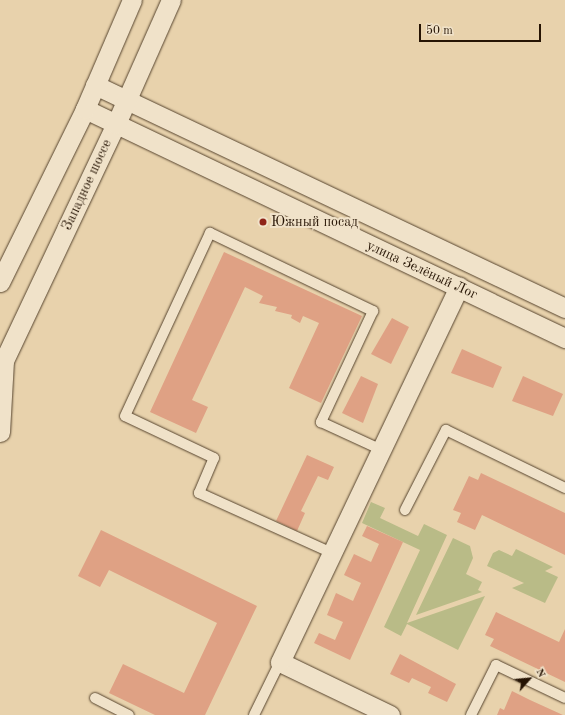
<!DOCTYPE html>
<meta charset="utf-8">
<style>
body{margin:0}
#map{position:relative;width:565px;height:715px;overflow:hidden;background:#e8d2ac;font-family:"Old Standard TT",serif}
div>[style]{position:absolute}
[style*='--x']{left:calc(var(--x)*1px);top:calc(var(--y)*1px);width:calc(var(--w)*1px);rotate:calc(var(--a)*1deg)}
.green>*{inset:0;background:#b9bb87}
.building>*{inset:0;background:#dfa184}
.roads{filter:drop-shadow(0 0 1px #56442e) drop-shadow(0 0 1px #56442e)}
.lane>*{height:10px;margin:-5px;padding:0 5px;transform-origin:5px;border-radius:5px;background:#f0e2c9}
.street>*{height:19px;margin:-9.5px;padding:0 9.5px;transform-origin:9.5px;border-radius:9.5px;background:#f0e2c9}
.dots>*{width:11px;height:11px;translate:-50% -50%;box-sizing:border-box;border:2px solid #f0e2c9;border-radius:50%}
span{translate:-50% -50%;white-space:nowrap;text-align:center;line-height:1.15;-webkit-text-stroke:4px #f0e2c9;paint-order:stroke}
.street-label{font-size:14px;color:#261404}
.poi-label{font-size:14px;color:#261404}
.left{translate:0 -50%;text-align:left}
.north{position:absolute;left:509px;top:659px;width:40px;height:40px;-webkit-text-stroke:3px #f0e2c9;paint-order:stroke;rotate:63deg;font-size:11px;font-weight:700;line-height:16px;text-align:center;color:#261404}
.north::after{content:'';display:block;margin:auto;width:14px;height:18px;background:#261404;clip-path:polygon(50% 0,100% 100%,50% 72%,0 100%)}
.scale{position:absolute;left:419px;top:24px;width:122px;height:18px;box-sizing:border-box;border:2px solid #261404;border-top:0;padding-left:5px;font-size:12px;line-height:14px;white-space:nowrap;color:#261404;-webkit-text-stroke:3px #f0e2c9;paint-order:stroke}
</style>
<div id="map">
<div class="green">
<div style="clip-path:polygon(371px 502px,385px 508px,380px 518px,418px 536px,424px 524px,447px 535px,407px 623px,485px 596px,458px 650px,407px 624px,401px 636px,384px 627px,420px 550px,362px 523px)"></div>
<div style="clip-path:polygon(453px 538px,470px 546px,473px 558px,466px 574px,482px 582px,478px 590px,482px 592px,416px 615px)"></div>
<div style="clip-path:polygon(516px 549px,553px 567px,545px 571px,558px 577px,545px 603px,512px 588px,524px 583px,487px 566px,493px 553px,499px 550px,512px 556px)"></div>
</div>
<div class="building">
<div style="clip-path:polygon(224px 252px,362px 316px,321px 403px,289px 388px,319px 323px,303px 316px,300px 323px,291px 318px,292px 315px,275px 311px,277px 307px,259px 303px,263px 296px,245px 287px,192px 400px,208px 407px,196px 433px,150px 412px)"></div>
<div style="clip-path:polygon(392px 318px,409px 327px,391px 364px,371px 354px)"></div>
<div style="clip-path:polygon(462px 349px,502px 367px,493px 388px,451px 373px)"></div>
<div style="clip-path:polygon(361px 376px,378px 384px,363px 423px,342px 413px)"></div>
<div style="clip-path:polygon(523px 376px,563px 394px,553px 416px,512px 401px)"></div>
<div style="clip-path:polygon(307px 455px,334px 467px,328px 480px,318px 476px,301px 511px,305px 513px,297px 531px,276px 521px)"></div>
<div style="clip-path:polygon(481px 473px,565px 513px,565px 555px,482px 515px,475px 530px,457px 522px,461px 513px,453px 510px,469px 476px,478px 480px)"></div>
<div style="clip-path:polygon(367px 526px,403px 542px,350px 660px,314px 643px,319px 633px,335px 640px,343px 622px,327px 615px,336px 593px,353px 601px,361px 583px,344px 575px,354px 554px,371px 562px,379px 544px,362px 536px)"></div>
<div style="clip-path:polygon(101px 530px,257px 606px,205px 715px,155px 715px,109px 693px,123px 664px,184px 693px,217px 623px,109px 570px,100px 587px,78px 576px)"></div>
<div style="clip-path:polygon(496px 612px,559px 642px,565px 629px,565px 682px,490px 646px,494px 639px,485px 635px)"></div>
<div style="clip-path:polygon(400px 654px,456px 684px,447px 702px,428px 693px,431px 687px,412px 678px,409px 683px,390px 674px)"></div>
<div style="clip-path:polygon(512px 691px,530px 700px,563px 715px,497px 715px,500px 708px,504px 710px)"></div>
</div>
<div class="roads">
<div class="lane">
<div style="--x:405;--y:510;--w:90;--a:-62.9"></div>
<div style="--x:446;--y:430;--w:132;--a:26"></div>
<div style="--x:332;--y:553;--w:146;--a:-155.7"></div>
<div style="--x:199;--y:493;--w:38;--a:-67"></div>
<div style="--x:214;--y:458;--w:98;--a:-154.7"></div>
<div style="--x:125;--y:416;--w:202;--a:-65.1"></div>
<div style="--x:210;--y:233;--w:181;--a:25.6"></div>
<div style="--x:373;--y:311;--w:123;--a:115.1"></div>
<div style="--x:321;--y:422;--w:67;--a:24.7"></div>
<div style="--x:95;--y:698;--w:38;--a:27"></div>
<div style="--x:254;--y:715;--w:59;--a:-63.9"></div>
<div style="--x:471;--y:715;--w:56;--a:-63.4"></div>
<div style="--x:496;--y:665;--w:76;--a:25.6"></div>
</div>
<div class="street">
<div style="--x:95;--y:85;--w:520;--a:25.38"></div>
<div style="--x:85;--y:109;--w:532;--a:25.51"></div>
<div style="--x:0;--y:282;--w:193;--a:-63.8"></div>
<div style="--x:85;--y:109;--w:119;--a:-66.7"></div>
<div style="--x:0;--y:369;--w:271;--a:-64.7"></div>
<div style="--x:116;--y:124;--w:136;--a:-66.1"></div>
<div style="--x:0;--y:432;--w:72;--a:-86.8"></div>
<div style="--x:390;--y:715;--w:122;--a:-154.3"></div>
<div style="--x:280;--y:662;--w:416;--a:-64.5"></div>
</div>
</div>
<div class="dots">
<div style="left:263px;top:222px;background:#8f2418"></div>
</div>
<div class="street-label">
<span style="left:87px;top:185px;rotate:-65deg">Западное шоссе</span>
<span style="left:422px;top:270px;rotate:25deg">улица Зелёный Лог</span>
</div>
<div class="poi-label">
<span class="left" style="left:271px;top:222px">Южный посад</span>
</div>
<div class="north">N</div>
<div class="scale">50 m</div>
</div>
